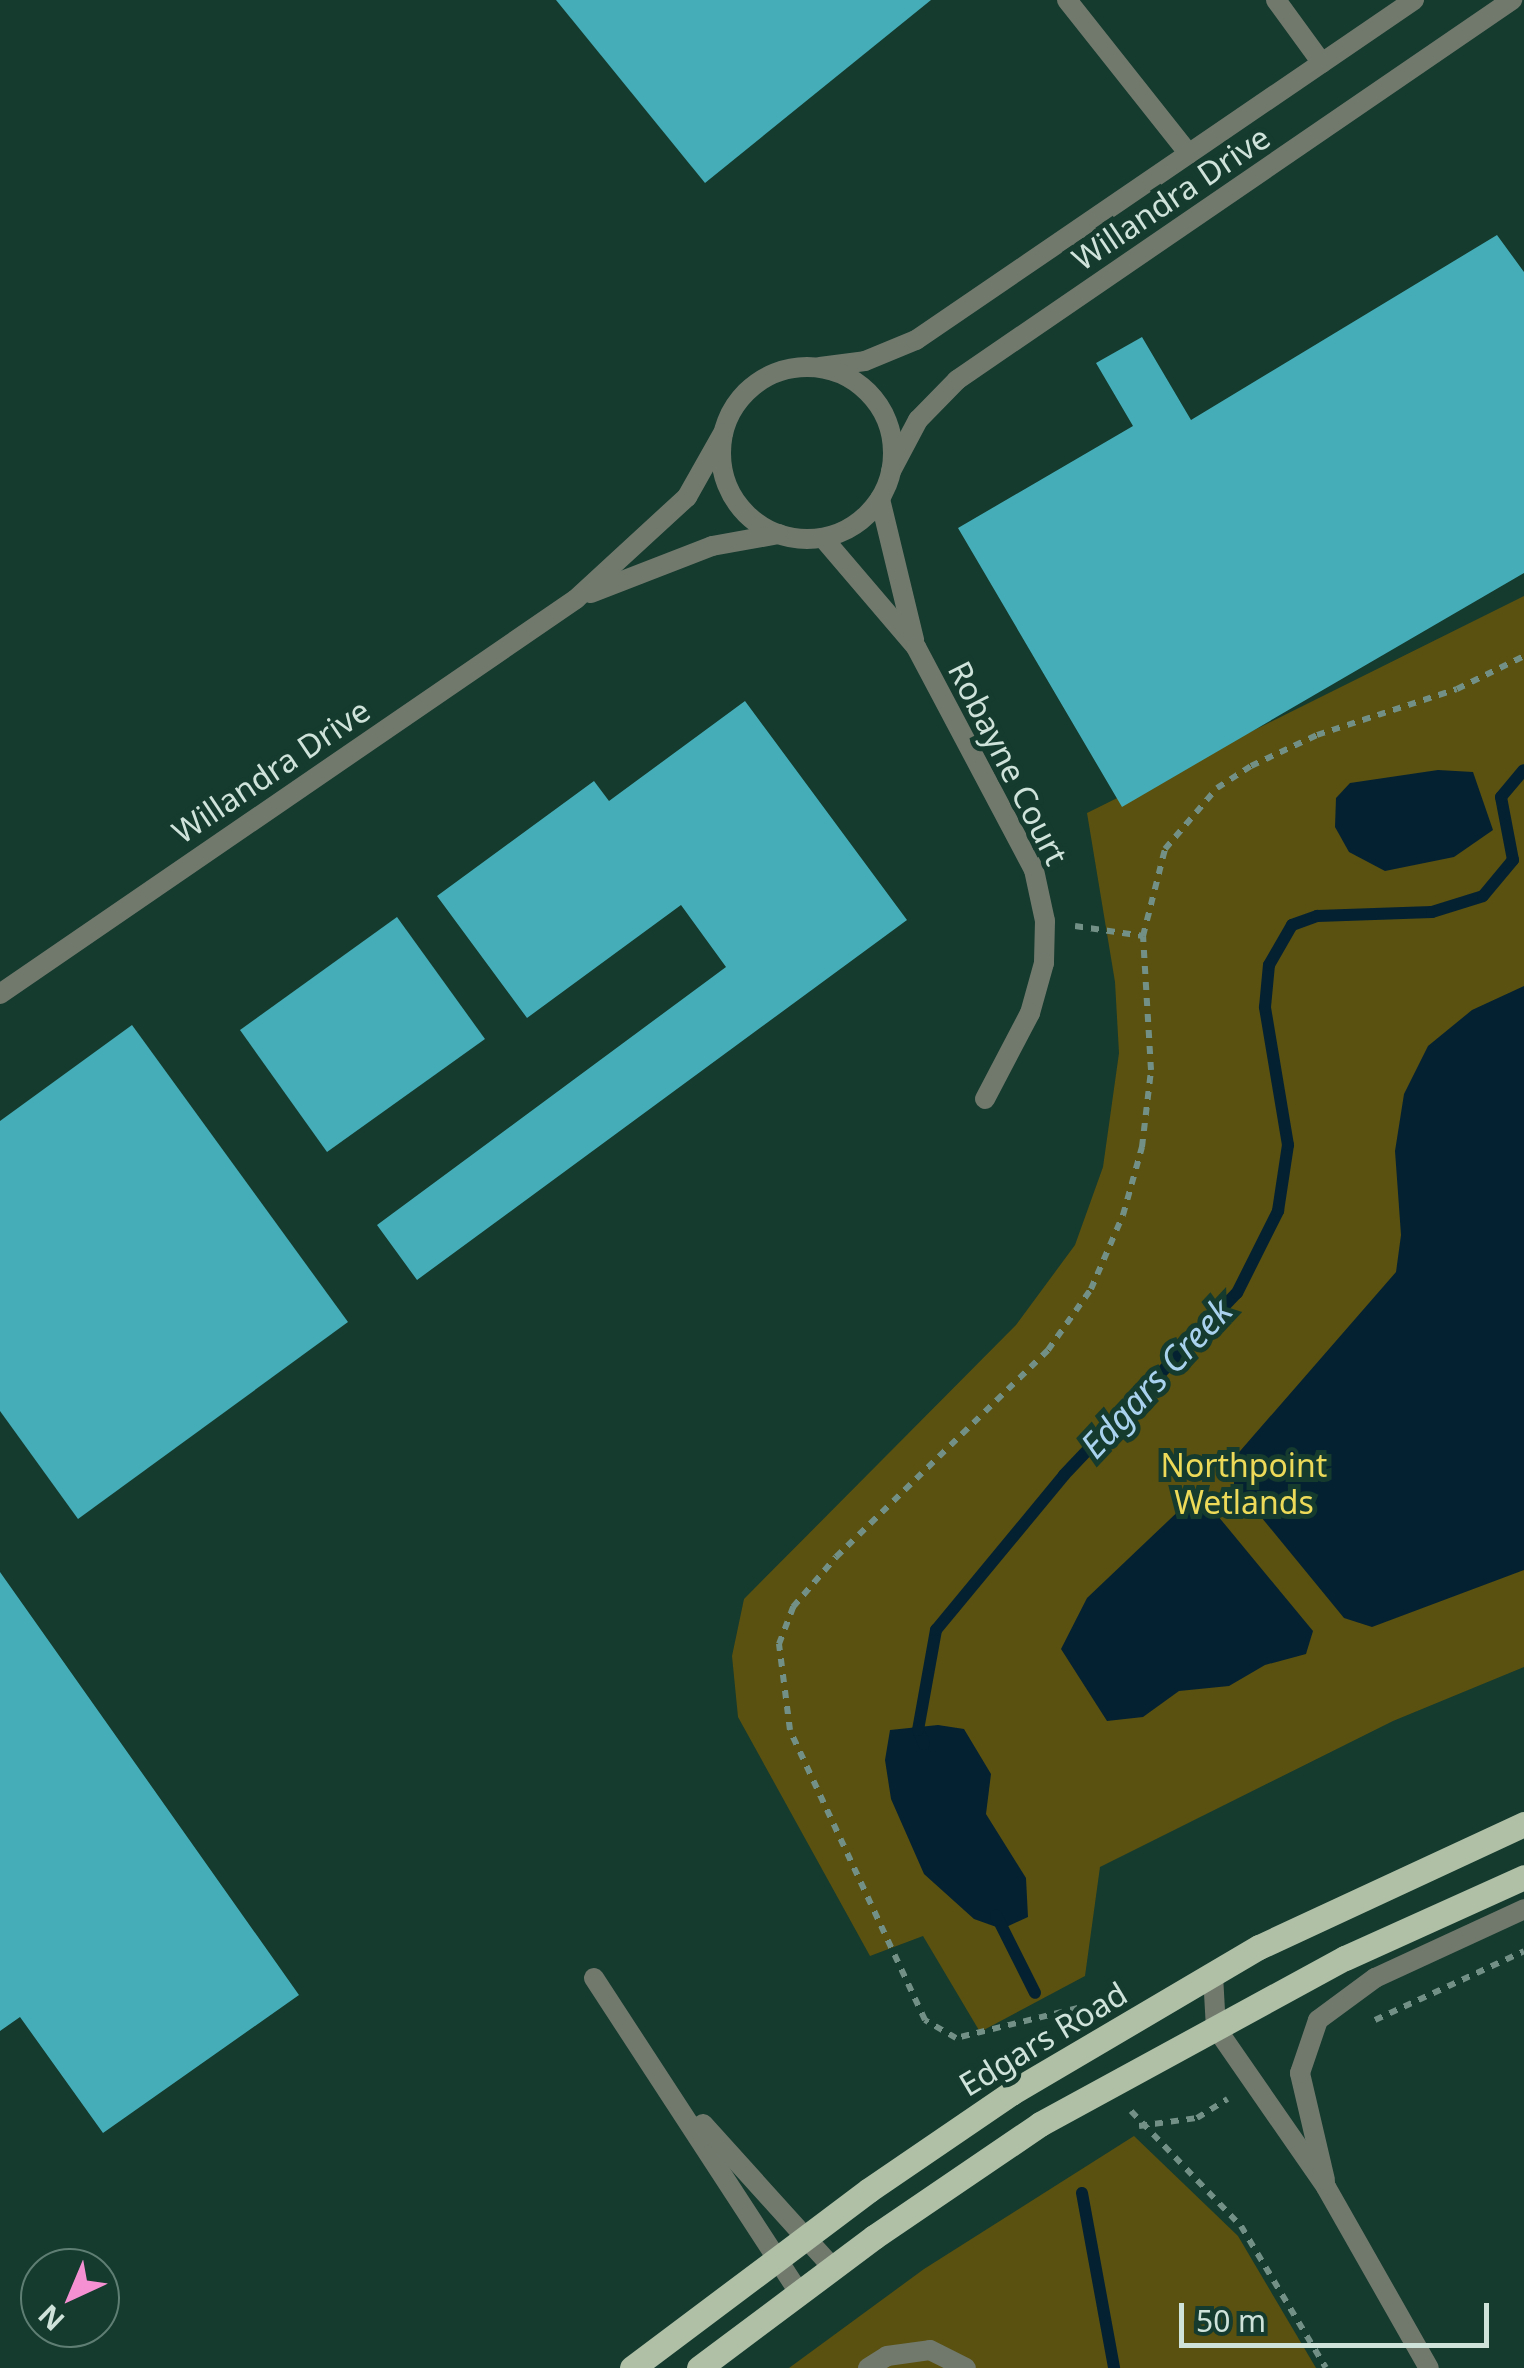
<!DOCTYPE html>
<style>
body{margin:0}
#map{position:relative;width:1524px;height:2368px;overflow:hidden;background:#153a2e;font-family:"Noto Sans",sans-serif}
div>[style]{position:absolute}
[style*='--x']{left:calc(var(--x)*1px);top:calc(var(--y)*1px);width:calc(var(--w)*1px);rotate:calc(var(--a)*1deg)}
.green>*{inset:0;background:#5a5110}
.water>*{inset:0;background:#042132}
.stream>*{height:12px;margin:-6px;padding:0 6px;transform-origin:6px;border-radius:6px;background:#042132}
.building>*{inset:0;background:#45adb7}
.path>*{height:6px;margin-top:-3px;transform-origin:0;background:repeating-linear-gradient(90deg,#739086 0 8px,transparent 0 16px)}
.service>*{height:20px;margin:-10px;padding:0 10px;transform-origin:10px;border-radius:10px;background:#71796d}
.minor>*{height:20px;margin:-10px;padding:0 10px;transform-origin:10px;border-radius:10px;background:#71796d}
.minor>.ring{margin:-10px;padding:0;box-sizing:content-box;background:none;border:20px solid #71796d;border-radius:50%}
.primary>*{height:25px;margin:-12.5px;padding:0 12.5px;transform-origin:12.5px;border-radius:12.5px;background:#afc0a7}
span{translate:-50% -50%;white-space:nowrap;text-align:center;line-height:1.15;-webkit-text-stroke:10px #153a2e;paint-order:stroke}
.street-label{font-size:32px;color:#cfe3db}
.park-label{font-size:32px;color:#edda58}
.water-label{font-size:35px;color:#a9d2ef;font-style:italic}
.north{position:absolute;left:20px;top:2248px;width:100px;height:100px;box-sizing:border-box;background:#153a2e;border:2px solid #5f7e73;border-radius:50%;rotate:224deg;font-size:28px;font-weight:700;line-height:40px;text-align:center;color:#cfe3db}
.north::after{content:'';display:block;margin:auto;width:35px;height:45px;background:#f591d2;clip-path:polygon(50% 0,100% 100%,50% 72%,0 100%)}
.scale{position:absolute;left:1179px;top:2303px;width:310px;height:45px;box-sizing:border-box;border:5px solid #cfe3db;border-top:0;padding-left:12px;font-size:30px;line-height:35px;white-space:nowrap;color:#cfe3db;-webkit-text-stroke:8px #153a2e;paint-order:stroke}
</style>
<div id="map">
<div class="green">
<div style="clip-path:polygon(1524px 596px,1524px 1667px,1393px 1721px,1100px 1867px,1085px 1976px,980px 2032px,923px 1936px,870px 1956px,738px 1717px,732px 1656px,744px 1599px,1016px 1325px,1075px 1245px,1103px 1167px,1119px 1053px,1115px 982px,1087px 813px)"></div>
<div style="clip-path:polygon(1134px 2136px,1238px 2236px,1316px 2368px,789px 2368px,924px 2269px)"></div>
</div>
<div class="water">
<div style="clip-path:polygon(1438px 770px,1473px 772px,1493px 830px,1454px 857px,1385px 871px,1349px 852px,1335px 827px,1336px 798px,1350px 783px)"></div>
<div style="clip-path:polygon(1524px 986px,1524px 1570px,1372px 1627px,1344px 1618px,1234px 1484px,1234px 1458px,1396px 1272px,1401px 1235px,1395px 1151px,1404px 1094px,1428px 1046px,1472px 1010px)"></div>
<div style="clip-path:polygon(1188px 1502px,1208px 1504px,1313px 1631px,1306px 1654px,1265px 1665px,1229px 1686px,1179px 1691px,1143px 1717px,1107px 1721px,1061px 1649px,1087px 1598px)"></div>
<div style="clip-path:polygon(938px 1725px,964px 1729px,991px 1774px,986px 1814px,1026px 1878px,1028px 1917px,1002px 1929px,974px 1919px,924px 1874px,891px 1799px,885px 1760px,890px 1730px)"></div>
</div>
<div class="stream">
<div style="--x:924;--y:1744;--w:15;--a:-113"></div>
<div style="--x:918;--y:1730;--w:102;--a:-79.8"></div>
<div style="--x:936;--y:1630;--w:201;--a:-50.4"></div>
<div style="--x:1064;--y:1475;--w:251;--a:-46.5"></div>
<div style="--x:1237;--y:1293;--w:92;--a:-63.4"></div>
<div style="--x:1278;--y:1211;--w:67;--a:-81.4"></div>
<div style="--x:1288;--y:1145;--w:140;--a:-99.5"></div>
<div style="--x:1265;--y:1007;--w:42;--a:-84.6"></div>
<div style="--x:1269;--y:965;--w:46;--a:-60.1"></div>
<div style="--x:1292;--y:925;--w:27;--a:-20"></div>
<div style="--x:1317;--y:916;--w:115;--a:-2"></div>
<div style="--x:1432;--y:912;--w:53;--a:-17.4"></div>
<div style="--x:1483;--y:896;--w:47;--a:-50.2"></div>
<div style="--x:1513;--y:860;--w:64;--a:-100.8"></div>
<div style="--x:1501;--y:797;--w:35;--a:-50"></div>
<div style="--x:996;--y:1915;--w:87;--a:63.4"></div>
<div style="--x:1082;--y:2193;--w:178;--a:79.6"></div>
</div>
<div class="building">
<div style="clip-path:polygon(556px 0,931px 0,705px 183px)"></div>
<div style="clip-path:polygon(1497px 235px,1524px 272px,1524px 573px,1122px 807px,958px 528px,1133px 426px,1096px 363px,1142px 337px,1191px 420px)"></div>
<div style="clip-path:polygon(745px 701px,907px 920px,417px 1280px,377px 1225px,726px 967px,681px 905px,527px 1018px,437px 896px,594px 781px,609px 801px)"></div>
<div style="clip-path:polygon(397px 917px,485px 1039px,327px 1152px,240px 1030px)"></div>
<div style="clip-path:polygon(132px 1025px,348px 1322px,78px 1519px,0 1411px,0 1121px)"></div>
<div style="clip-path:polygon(0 1572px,299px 1995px,103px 2133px,20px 2017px,0 2031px)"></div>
</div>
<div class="path">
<div style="--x:1075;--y:926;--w:69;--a:8.4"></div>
<div style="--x:1082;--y:2016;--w:9;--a:-117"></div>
<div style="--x:1078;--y:2008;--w:126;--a:166.2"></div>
<div style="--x:956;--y:2038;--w:36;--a:-150"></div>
<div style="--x:925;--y:2020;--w:320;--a:-115"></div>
<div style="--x:790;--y:1730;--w:87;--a:-97.3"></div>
<div style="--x:779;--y:1644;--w:40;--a:-69"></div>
<div style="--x:793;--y:1607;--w:66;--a:-49.3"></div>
<div style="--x:836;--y:1557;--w:296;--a:-44.3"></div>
<div style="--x:1048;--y:1350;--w:75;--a:-54.8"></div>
<div style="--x:1091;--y:1289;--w:81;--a:-66.6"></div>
<div style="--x:1123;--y:1215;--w:71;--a:-74.4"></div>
<div style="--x:1142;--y:1147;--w:78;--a:-83.3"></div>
<div style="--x:1151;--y:1070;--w:134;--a:-93.4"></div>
<div style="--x:1143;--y:936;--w:90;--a:-75.8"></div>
<div style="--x:1165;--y:849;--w:80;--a:-49.6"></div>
<div style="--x:1217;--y:788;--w:40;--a:-32.9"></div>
<div style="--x:1251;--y:766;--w:73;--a:-25.2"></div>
<div style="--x:1317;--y:735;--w:147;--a:-18.2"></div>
<div style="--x:1457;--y:689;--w:75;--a:-26.2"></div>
<div style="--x:1375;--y:2020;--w:164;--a:-24.8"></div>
<div style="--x:1131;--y:2111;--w:159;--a:46.3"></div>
<div style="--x:1241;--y:2226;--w:165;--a:59.1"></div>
<div style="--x:1139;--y:2126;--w:59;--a:-7.9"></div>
<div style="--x:1197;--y:2118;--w:36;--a:-32"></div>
</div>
<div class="service">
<div style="--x:1067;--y:0;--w:196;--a:51.6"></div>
<div style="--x:1276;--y:0;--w:78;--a:53.9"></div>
<div style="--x:594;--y:1978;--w:375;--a:56.9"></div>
<div style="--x:703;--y:2124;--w:193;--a:47.9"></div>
<div style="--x:868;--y:2368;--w:22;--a:-32"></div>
<div style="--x:887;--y:2356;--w:43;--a:-7.9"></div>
<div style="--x:930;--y:2350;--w:40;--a:26.6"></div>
</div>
<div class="minor">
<div style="--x:820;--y:367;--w:45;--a:-7.6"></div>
<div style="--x:865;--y:361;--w:55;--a:-22.4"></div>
<div style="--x:916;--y:340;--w:603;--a:-34.32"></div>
<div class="ring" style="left:721px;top:367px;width:152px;height:152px"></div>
<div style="--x:891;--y:471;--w:58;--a:-62.1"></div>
<div style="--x:918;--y:420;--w:56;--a:-45.7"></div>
<div style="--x:957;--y:380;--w:673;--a:-34.4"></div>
<div style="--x:880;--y:499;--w:145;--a:76.4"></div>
<div style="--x:823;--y:538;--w:143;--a:49.5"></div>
<div style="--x:916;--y:647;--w:252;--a:62.1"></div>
<div style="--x:1034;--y:870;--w:52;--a:77.8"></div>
<div style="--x:1045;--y:921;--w:42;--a:91.4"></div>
<div style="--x:1044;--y:963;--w:52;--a:105.6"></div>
<div style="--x:1030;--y:1013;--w:97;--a:117.6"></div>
<div style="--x:591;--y:593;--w:130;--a:-21.2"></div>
<div style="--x:712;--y:546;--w:68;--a:-10.2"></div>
<div style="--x:0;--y:994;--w:698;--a:-34.44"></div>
<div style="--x:576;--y:599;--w:151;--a:-42.6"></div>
<div style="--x:687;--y:497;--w:73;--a:-60.6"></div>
<div style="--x:1213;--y:1975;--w:53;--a:86.8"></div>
<div style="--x:1216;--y:2028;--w:193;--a:55.3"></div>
<div style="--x:1326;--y:2187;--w:208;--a:60.4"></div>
<div style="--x:1325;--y:2180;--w:110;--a:-103.2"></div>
<div style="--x:1300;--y:2073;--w:56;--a:-71.2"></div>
<div style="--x:1318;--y:2020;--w:71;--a:-36.4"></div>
<div style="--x:1375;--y:1978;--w:164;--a:-24.8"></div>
</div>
<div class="primary">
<div style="--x:632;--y:2368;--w:296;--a:-36.9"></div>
<div style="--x:869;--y:2190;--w:172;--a:-34.3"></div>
<div style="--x:1011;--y:2093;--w:288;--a:-30.5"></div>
<div style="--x:1259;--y:1947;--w:292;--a:-24.9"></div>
<div style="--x:699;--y:2368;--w:219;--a:-36.8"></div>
<div style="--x:874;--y:2237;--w:201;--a:-34.2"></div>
<div style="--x:1040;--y:2124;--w:347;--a:-28.6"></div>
<div style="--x:1345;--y:1958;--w:196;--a:-24.3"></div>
</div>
<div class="street-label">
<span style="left:1171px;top:198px;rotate:-34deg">Willandra Drive</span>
<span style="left:1008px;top:763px;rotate:63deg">Robayne Court</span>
<span style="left:271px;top:771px;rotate:-34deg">Willandra Drive</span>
<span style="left:1043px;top:2039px;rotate:-31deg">Edgars Road</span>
</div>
<div class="park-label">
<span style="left:1244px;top:1484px">Northpoint<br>Wetlands</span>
</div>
<div class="water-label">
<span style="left:1156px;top:1378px;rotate:-47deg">Edgars Creek</span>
</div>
<div class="north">N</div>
<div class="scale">50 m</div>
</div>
